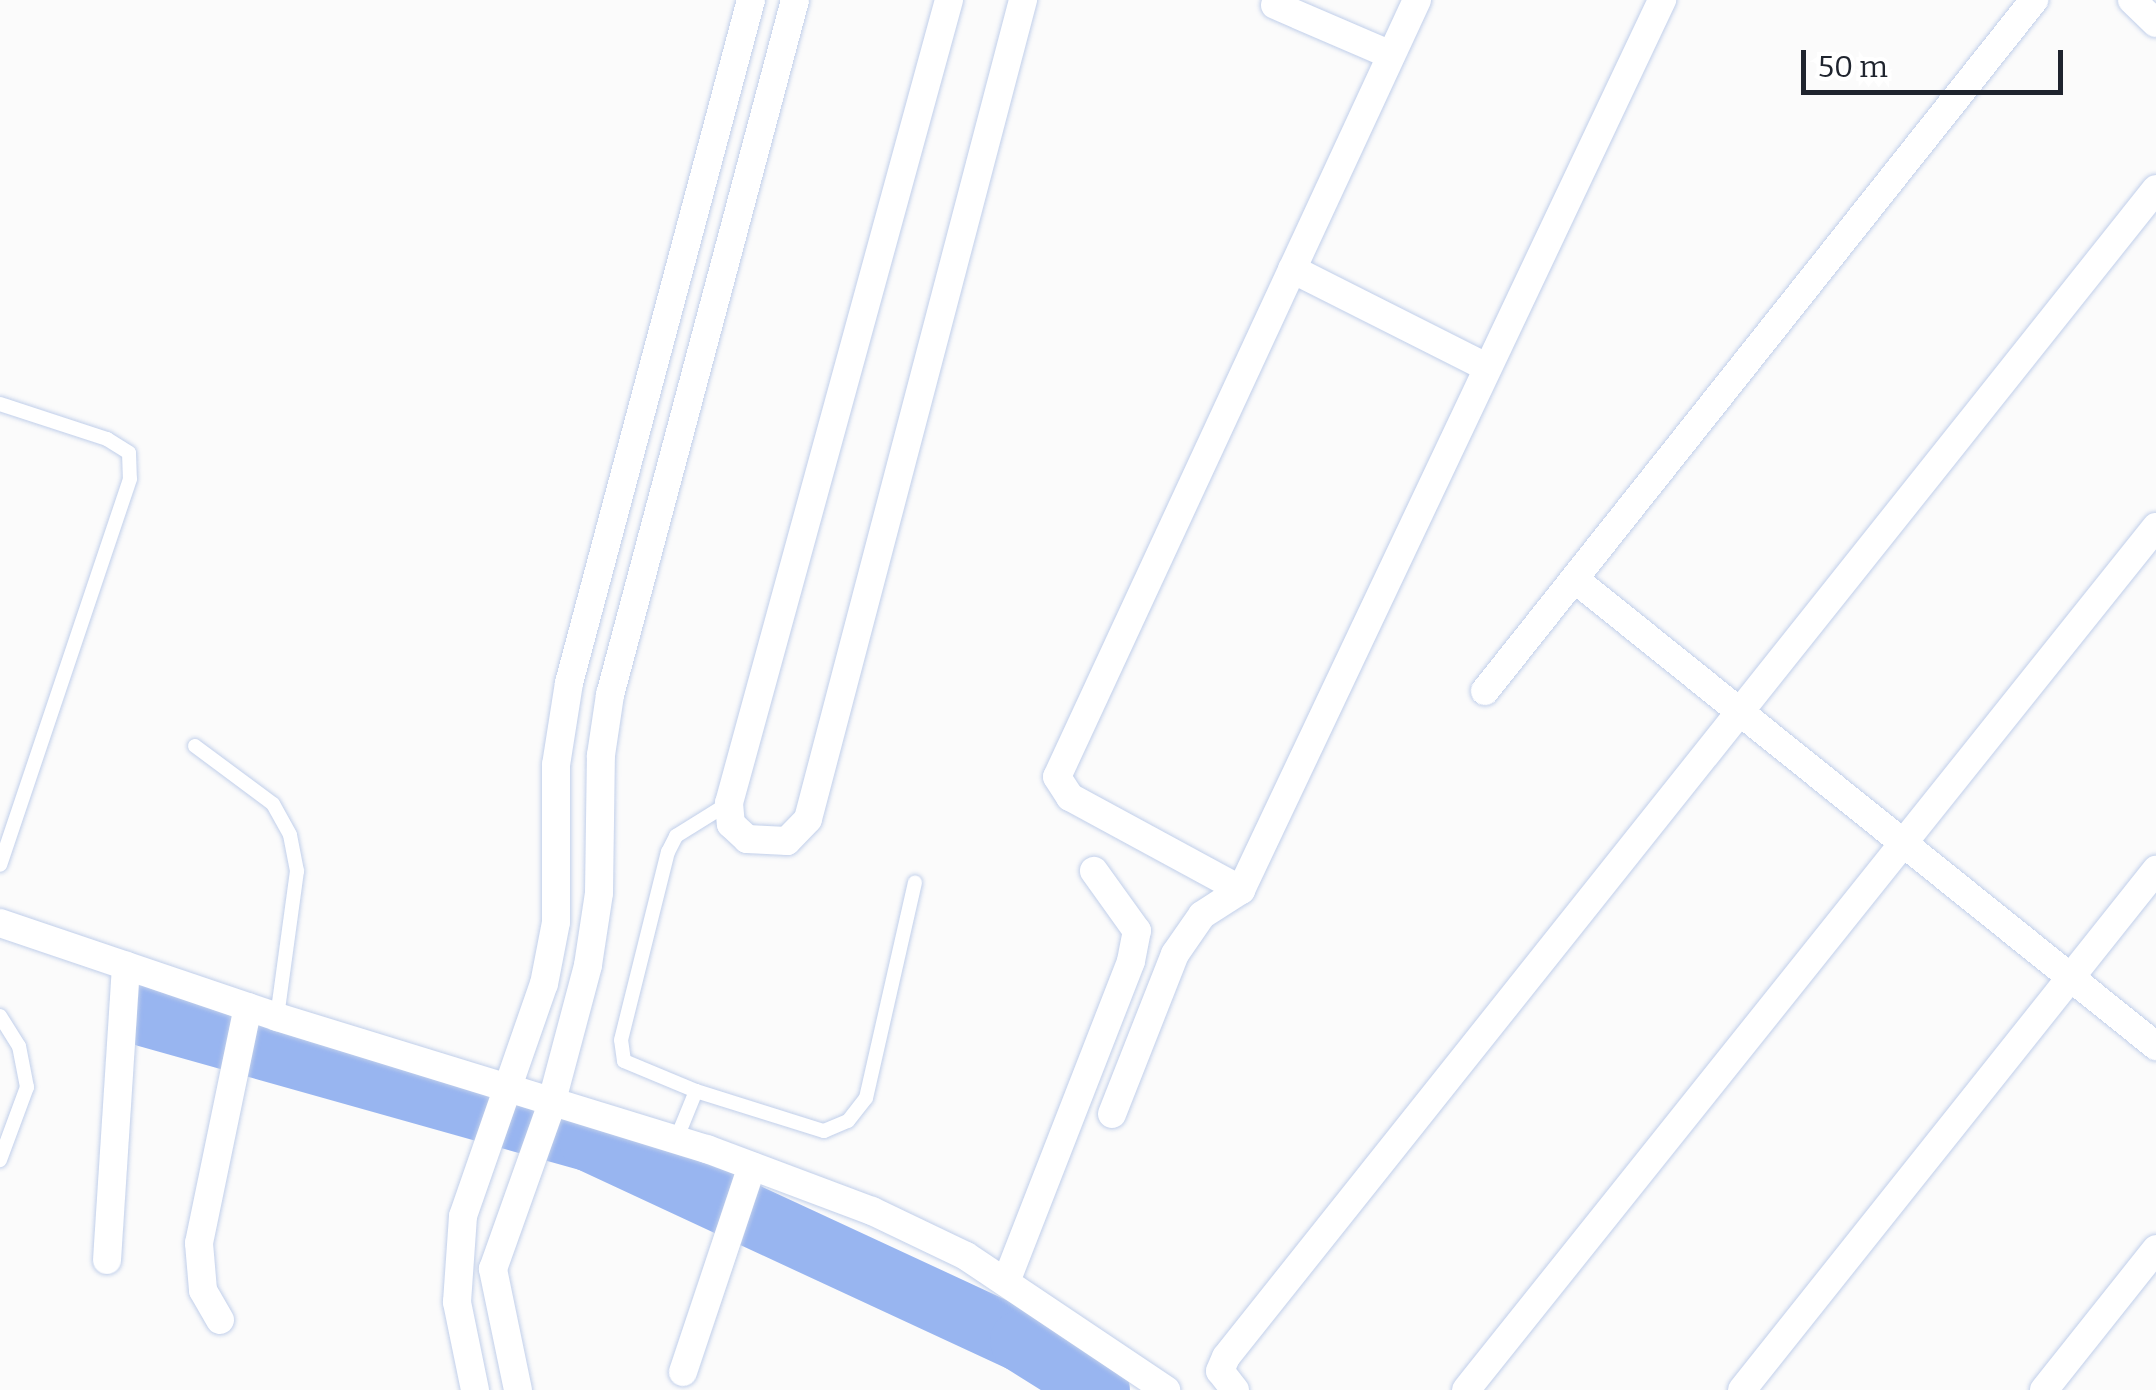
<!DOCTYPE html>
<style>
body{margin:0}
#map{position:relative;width:2156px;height:1390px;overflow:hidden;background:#fbfbfb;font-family:Bitter,serif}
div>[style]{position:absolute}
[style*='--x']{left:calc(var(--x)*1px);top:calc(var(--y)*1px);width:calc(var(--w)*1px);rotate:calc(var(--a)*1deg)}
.river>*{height:62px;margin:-31px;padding:0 31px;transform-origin:31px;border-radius:31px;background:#98b5f0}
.roads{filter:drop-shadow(0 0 2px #c1cfea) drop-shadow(0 0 2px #c1cfea)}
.lane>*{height:14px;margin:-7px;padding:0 7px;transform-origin:7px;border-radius:7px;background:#fff}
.street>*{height:28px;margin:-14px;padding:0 14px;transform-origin:14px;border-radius:14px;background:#fff}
span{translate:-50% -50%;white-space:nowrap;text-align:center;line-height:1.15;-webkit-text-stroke:9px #fff;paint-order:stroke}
.scale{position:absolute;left:1801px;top:50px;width:262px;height:45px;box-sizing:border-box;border:5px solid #1f242e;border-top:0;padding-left:12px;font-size:30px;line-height:35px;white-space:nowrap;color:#1f242e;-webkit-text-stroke:8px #fff;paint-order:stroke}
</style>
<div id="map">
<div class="river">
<div style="--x:146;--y:1016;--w:461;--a:15.7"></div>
<div style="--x:590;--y:1141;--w:475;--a:24.9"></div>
<div style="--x:1021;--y:1341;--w:92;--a:32.1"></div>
</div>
<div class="roads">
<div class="lane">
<div style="--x:0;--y:404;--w:113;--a:18.1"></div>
<div style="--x:107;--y:439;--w:26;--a:32"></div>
<div style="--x:129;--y:453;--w:26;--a:88"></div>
<div style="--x:130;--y:479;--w:407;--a:108.6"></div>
<div style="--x:195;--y:746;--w:97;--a:36.6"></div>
<div style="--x:273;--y:804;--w:35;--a:61"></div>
<div style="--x:290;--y:835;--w:37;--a:79"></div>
<div style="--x:297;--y:871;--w:147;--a:97.8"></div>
<div style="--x:0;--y:1016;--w:36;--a:58"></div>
<div style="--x:19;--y:1046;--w:42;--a:79"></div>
<div style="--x:27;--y:1087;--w:78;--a:110.3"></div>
<div style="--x:696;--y:1091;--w:78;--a:-157.4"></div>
<div style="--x:624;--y:1061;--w:21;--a:-98"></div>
<div style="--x:621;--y:1040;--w:194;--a:-76"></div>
<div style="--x:668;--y:852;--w:18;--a:-63"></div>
<div style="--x:676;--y:836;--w:62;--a:-31.9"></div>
<div style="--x:676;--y:1140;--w:53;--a:-67.8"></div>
<div style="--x:696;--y:1091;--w:134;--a:17.4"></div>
<div style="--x:824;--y:1131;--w:26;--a:-23"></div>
<div style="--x:848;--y:1121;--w:29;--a:-52"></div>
<div style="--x:866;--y:1098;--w:221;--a:-77.2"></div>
</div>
<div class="street">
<div style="--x:949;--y:0;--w:833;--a:105.32"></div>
<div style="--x:729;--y:803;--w:21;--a:85"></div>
<div style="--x:731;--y:824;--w:22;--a:43"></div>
<div style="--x:747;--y:839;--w:40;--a:2.9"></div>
<div style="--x:787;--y:841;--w:30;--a:-46"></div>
<div style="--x:808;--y:819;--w:847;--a:-75.29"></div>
<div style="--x:1417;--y:0;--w:856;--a:114.86"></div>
<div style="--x:1057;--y:777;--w:24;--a:57"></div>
<div style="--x:1070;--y:797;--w:195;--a:28.5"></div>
<div style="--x:1241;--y:890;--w:985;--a:-64.68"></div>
<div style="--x:2132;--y:0;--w:33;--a:44"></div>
<div style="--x:1275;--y:5;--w:126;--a:23.3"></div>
<div style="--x:1292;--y:269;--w:217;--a:26.8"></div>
<div style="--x:1577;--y:581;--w:743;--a:38.77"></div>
<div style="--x:1485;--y:691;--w:883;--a:-51.53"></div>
<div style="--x:0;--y:923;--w:293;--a:18.7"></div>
<div style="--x:277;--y:1017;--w:450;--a:17.1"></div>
<div style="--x:707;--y:1149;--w:176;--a:20.6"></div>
<div style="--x:872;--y:1211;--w:104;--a:25.6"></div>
<div style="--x:966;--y:1256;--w:241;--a:33.8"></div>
<div style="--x:1112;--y:1114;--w:172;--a:-68.5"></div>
<div style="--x:1175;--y:954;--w:47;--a:-55.3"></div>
<div style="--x:1202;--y:915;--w:46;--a:-32.7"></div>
<div style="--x:107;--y:1260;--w:295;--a:-86.3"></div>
<div style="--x:1006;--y:1282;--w:344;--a:-68.7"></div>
<div style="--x:1131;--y:961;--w:31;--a:-79"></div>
<div style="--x:1137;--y:931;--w:74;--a:-125.6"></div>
<div style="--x:220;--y:1320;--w:34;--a:-120"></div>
<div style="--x:203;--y:1290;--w:47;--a:-94.9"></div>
<div style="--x:199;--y:1243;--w:241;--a:-78.3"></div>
<div style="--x:683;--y:1372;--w:217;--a:-71.5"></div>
<div style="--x:475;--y:1390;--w:90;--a:-101.6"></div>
<div style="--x:457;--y:1302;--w:86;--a:-86"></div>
<div style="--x:463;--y:1216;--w:246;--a:-70.8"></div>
<div style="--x:544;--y:984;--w:63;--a:-79"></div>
<div style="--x:556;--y:922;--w:157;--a:-90"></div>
<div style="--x:556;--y:765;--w:83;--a:-81"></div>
<div style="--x:569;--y:683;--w:707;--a:-75.08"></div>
<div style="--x:518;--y:1390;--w:124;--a:-101.7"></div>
<div style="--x:493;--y:1269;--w:167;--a:-70.4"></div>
<div style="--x:549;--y:1112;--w:152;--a:-75.1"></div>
<div style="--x:588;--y:965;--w:73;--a:-81.3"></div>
<div style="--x:599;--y:893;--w:138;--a:-89.2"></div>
<div style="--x:601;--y:755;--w:61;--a:-81.5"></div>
<div style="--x:610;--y:695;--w:719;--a:-75.09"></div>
<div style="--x:1235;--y:1390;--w:24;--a:-128"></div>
<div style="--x:1220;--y:1371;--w:15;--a:-67"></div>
<div style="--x:1226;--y:1357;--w:1493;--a:-51.47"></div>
<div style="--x:1466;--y:1390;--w:1105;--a:-51.36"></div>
<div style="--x:1742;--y:1390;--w:665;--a:-51.47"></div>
<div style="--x:2044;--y:1390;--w:180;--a:-51.5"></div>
</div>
</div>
<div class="scale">50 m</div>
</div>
